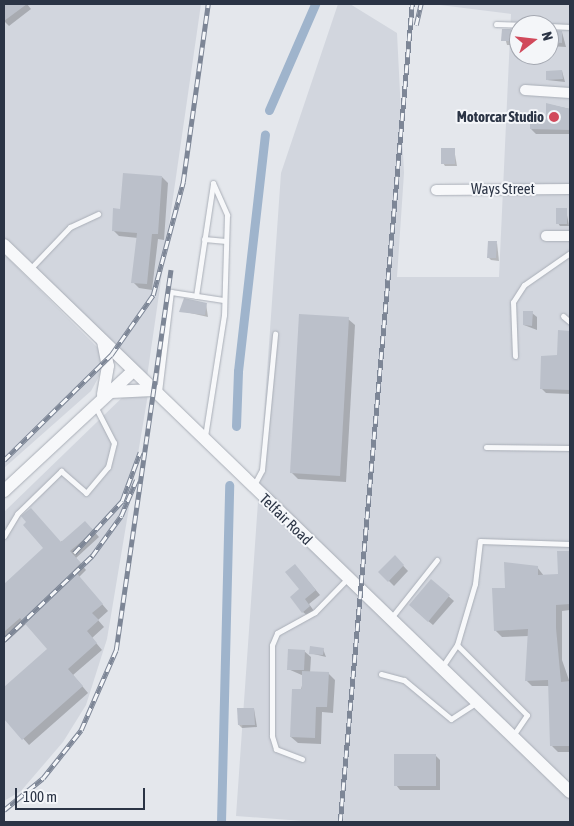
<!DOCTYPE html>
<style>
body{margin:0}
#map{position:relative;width:574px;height:826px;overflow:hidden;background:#e4e7ec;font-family:"Asap Condensed",sans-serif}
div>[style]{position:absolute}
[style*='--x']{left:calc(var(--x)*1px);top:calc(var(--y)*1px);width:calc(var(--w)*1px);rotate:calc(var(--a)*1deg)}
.built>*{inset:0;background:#d2d6de}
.shadow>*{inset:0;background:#0003}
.canal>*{height:9px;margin:-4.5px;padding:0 4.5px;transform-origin:4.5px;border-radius:4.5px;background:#9fb4cc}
.building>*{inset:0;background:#bbc0ca}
.roads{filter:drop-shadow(0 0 1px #a9aeb7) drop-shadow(0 0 1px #a9aeb7)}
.service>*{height:5px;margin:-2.5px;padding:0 2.5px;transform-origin:2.5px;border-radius:2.5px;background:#f7f8fa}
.minor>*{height:10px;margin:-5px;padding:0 5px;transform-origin:5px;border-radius:5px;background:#f7f8fa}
.tertiary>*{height:12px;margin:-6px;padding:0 6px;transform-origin:6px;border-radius:6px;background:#f7f8fa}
.rail>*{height:4.5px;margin-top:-2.25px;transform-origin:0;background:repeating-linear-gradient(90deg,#f4f6f9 0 8px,#7d8696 0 16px);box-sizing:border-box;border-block:1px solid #7d8696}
.dots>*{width:14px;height:14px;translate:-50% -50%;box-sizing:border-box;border:2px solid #f4f6f9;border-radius:50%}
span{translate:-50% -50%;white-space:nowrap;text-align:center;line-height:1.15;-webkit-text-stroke:4px #f4f6f9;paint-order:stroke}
.poi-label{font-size:15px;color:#2b3445;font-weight:700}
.right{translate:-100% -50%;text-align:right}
.street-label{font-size:15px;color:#2b3445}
.frame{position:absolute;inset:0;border:5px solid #2b3445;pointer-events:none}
.north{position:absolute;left:509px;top:15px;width:50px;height:50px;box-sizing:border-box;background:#f4f6f9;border:1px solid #a4a8b1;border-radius:50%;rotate:74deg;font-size:14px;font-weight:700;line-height:20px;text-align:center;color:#2b3445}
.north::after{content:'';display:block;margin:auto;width:18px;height:22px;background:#d1495b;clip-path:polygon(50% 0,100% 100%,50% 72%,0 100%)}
.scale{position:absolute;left:15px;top:788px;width:130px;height:22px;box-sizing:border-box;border:2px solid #2b3445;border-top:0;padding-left:6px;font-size:15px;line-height:18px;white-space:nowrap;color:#2b3445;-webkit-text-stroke:4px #f4f6f9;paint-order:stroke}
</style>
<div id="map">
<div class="built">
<div style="clip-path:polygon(4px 4px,201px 4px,147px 377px,4px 237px)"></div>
<div style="clip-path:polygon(evenodd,338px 4px,350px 4px,397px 33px,404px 173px,397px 277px,499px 277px,511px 14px,432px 4px,570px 4px,570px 822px,315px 822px,236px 816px,281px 173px,338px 4px,519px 25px,549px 25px,549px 55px,519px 55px,519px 25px)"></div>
<div style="clip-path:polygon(4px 254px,99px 349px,102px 371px,91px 391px,4px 468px)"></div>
<div style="clip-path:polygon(129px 391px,148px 394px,107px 639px,86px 705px,63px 742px,21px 791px,4px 801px,4px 512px)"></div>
</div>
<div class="shadow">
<div style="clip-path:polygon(4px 4px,27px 4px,31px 9px,9px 26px,4px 21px)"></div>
<div style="clip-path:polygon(503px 30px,519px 31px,519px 45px,507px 45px)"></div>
<div style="clip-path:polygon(549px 32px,562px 32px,566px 47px,549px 46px)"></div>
<div style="clip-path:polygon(562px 71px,565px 82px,547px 80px)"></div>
<div style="clip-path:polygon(547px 104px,570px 109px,570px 134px,536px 134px,531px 129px,547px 120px)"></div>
<div style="clip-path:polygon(454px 149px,457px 166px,445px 166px,443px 163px)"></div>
<div style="clip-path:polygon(162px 177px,168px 183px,164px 240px,158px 239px,152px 290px,139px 288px,133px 282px,138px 238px,119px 236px,113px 230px)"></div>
<div style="clip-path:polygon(566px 210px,569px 226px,560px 226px,558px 223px)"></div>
<div style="clip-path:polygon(497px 243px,499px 261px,491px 260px,488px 257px)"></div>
<div style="clip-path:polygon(206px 304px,208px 317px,181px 311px)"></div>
<div style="clip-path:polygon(532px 313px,537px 317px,537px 330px,524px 325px)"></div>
<div style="clip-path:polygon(348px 319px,355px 325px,346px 482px,298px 479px,292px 473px)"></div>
<div style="clip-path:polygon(559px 332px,570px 332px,570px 394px,546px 393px,542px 389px,558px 356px)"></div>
<div style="clip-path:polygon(91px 528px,99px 537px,76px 558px,86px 570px,79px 577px,108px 611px,98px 620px,104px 627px,92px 638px,102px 650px,73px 675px,88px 693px,29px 745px,4px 717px,4px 688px,49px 649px,26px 624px,4px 644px,4px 585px,45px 549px)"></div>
<div style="clip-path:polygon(570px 552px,570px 610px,562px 611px,562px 660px,570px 683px,570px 752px,558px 752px,552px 746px,550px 686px,532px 686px,526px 680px,529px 636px,502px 637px,495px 630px,507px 589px,537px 567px,544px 576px,559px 575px,558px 553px)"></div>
<div style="clip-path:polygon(395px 557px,408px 571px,394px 586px,380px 572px)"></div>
<div style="clip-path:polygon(299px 570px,320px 595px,309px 604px,314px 611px,308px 616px,303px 612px)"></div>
<div style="clip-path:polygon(431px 581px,454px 601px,433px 625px,415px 610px)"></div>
<div style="clip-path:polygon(323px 649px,326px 657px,310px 653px)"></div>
<div style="clip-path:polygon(304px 651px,311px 657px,310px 673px,328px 673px,335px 680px,333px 713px,322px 712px,321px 744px,298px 743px,291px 737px,304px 676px,288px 669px)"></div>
<div style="clip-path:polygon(254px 709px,257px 727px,242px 728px,239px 725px)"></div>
<div style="clip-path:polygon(436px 756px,440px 760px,440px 790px,400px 790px,396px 785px)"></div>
</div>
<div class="canal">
<div style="--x:269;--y:110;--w:116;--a:-66.5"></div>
<div style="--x:236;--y:426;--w:55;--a:-87.9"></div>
<div style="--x:238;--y:371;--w:238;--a:-83.5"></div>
<div style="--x:221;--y:822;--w:337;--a:-88.6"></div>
</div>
<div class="building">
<div style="clip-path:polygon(4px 4px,27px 4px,4px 21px)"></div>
<div style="clip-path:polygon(502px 29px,511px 29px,510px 41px,501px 41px)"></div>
<div style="clip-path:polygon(549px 30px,562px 31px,562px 43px,549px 42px)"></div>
<div style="clip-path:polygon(562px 70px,563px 79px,546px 80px,546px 71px)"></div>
<div style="clip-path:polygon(546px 103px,570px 109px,570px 130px,530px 129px,530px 118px,546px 119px)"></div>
<div style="clip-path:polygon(441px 148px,455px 148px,455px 164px,441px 164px)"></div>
<div style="clip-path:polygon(123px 173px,162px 176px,158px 234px,152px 234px,147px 284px,131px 283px,137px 233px,112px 231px,113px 208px,120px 209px)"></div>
<div style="clip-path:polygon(556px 208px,567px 208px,567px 224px,556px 224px)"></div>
<div style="clip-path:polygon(488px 241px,497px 241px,496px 258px,487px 258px)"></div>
<div style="clip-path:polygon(184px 298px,207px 303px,205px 315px,179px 312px)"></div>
<div style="clip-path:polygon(523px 311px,533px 311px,532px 326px,523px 325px)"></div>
<div style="clip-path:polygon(299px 314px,349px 317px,340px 476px,290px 473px)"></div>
<div style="clip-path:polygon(558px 330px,570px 331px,570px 390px,540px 389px,541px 356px,557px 355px)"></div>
<div style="clip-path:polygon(31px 508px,61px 542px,85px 521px,94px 531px,70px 551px,81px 563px,74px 570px,103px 604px,92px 613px,99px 620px,87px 631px,97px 643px,68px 669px,83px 686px,22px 740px,4px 719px,4px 687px,47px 649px,20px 618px,4px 632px,4px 584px,43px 548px,23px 525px,26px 522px,21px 516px)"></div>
<div style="clip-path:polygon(557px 551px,570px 551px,570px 604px,556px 605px,556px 628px,561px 682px,570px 681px,570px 746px,550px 746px,548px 680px,525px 681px,528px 629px,494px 631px,492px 588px,505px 588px,504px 562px,538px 566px,538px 575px,558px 574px)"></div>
<div style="clip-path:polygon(395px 555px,404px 565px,388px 582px,378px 572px)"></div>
<div style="clip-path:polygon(295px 564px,316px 590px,305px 599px,310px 606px,302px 613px,290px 597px,299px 589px,285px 572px)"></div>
<div style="clip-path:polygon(431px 579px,450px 595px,428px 622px,409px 605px)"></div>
<div style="clip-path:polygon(310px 646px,324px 648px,323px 655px,309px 654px)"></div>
<div style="clip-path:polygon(288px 649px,305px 650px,304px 670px,287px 670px)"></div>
<div style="clip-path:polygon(302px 671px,329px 672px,327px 707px,316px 707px,315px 738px,290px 737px,292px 689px,302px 689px)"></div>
<div style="clip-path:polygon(237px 708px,254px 708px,255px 725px,238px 725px)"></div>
<div style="clip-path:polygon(394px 754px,436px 754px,436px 786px,394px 786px)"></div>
</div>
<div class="roads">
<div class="service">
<div style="--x:496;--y:24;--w:24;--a:2"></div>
<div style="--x:549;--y:26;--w:21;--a:3"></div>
<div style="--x:204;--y:239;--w:22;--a:5"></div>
<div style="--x:30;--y:269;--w:58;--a:-46.4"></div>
<div style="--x:70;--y:227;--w:31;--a:-25"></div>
<div style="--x:196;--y:296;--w:114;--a:-81.4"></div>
<div style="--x:213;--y:183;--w:35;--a:66"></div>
<div style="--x:227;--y:215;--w:100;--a:91.7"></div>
<div style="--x:224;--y:315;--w:122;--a:98.9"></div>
<div style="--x:563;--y:316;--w:9;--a:41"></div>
<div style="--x:515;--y:356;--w:54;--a:-92.1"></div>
<div style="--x:513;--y:302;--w:20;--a:-57"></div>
<div style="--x:524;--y:285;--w:56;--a:-34.8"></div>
<div style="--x:159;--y:392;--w:101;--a:-83.2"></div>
<div style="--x:171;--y:292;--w:53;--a:8.7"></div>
<div style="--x:486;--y:447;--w:84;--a:0.7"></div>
<div style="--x:254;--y:485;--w:17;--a:-62"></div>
<div style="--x:262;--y:470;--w:137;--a:-84.5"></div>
<div style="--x:4;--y:536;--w:26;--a:-59"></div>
<div style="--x:17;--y:514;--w:62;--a:-44.3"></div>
<div style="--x:61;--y:471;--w:33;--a:41"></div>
<div style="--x:86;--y:493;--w:34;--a:-50"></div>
<div style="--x:108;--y:467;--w:25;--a:-76"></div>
<div style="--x:114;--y:443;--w:42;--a:-117.2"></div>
<div style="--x:391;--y:618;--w:74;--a:-51.6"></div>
<div style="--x:457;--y:645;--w:99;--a:45"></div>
<div style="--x:527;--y:715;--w:25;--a:124"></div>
<div style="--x:442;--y:667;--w:27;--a:-56"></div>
<div style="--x:457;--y:645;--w:64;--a:-73.6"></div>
<div style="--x:475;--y:584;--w:43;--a:-83.4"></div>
<div style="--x:480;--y:541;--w:90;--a:1.9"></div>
<div style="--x:381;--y:674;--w:24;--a:15"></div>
<div style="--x:404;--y:680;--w:61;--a:39.7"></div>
<div style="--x:451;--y:719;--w:30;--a:-33"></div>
<div style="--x:302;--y:759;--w:28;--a:-159"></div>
<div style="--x:276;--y:749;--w:14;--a:-107"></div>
<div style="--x:272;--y:736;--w:91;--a:-90"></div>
<div style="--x:272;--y:645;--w:13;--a:-67"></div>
<div style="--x:277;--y:633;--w:43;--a:-28.9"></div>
<div style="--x:315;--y:612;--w:46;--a:-45.9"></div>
</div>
<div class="minor">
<div style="--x:525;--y:90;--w:45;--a:3.8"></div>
<div style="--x:436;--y:190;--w:134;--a:-0.4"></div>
<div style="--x:546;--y:236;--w:24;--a:0"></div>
</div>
<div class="tertiary">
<div style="--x:4;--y:245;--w:787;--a:44.02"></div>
<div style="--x:103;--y:341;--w:25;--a:79"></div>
<div style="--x:108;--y:366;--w:29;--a:100"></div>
<div style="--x:111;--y:392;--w:42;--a:-2.7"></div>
<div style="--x:4;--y:491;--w:176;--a:-42.9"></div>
</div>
</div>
<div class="rail">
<div style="--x:416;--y:25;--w:22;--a:-77"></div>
<div style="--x:4;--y:460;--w:150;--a:-44.5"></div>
<div style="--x:111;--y:355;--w:73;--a:-55"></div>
<div style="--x:153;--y:295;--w:117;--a:-75.1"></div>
<div style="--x:183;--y:182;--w:180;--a:-82"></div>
<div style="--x:74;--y:553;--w:71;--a:-47.3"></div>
<div style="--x:122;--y:501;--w:52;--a:-69.8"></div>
<div style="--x:4;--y:640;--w:122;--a:-43.7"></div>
<div style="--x:92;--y:556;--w:49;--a:-54.1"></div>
<div style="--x:121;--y:516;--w:39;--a:-67"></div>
<div style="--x:4;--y:810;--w:50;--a:-39.4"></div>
<div style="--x:43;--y:778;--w:61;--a:-51.6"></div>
<div style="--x:81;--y:730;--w:87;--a:-66.4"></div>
<div style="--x:116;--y:650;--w:384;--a:-81.8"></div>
<div style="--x:340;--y:822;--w:821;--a:-84.97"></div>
</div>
<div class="dots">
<div style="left:554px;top:117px;background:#d1495b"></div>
</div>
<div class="poi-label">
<span class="right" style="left:544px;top:117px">Motorcar Studio</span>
</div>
<div class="street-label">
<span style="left:503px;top:189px">Ways Street</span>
<span style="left:286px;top:519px;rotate:44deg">Telfair Road</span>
</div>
<div class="frame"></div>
<div class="north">N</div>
<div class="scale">100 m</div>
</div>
